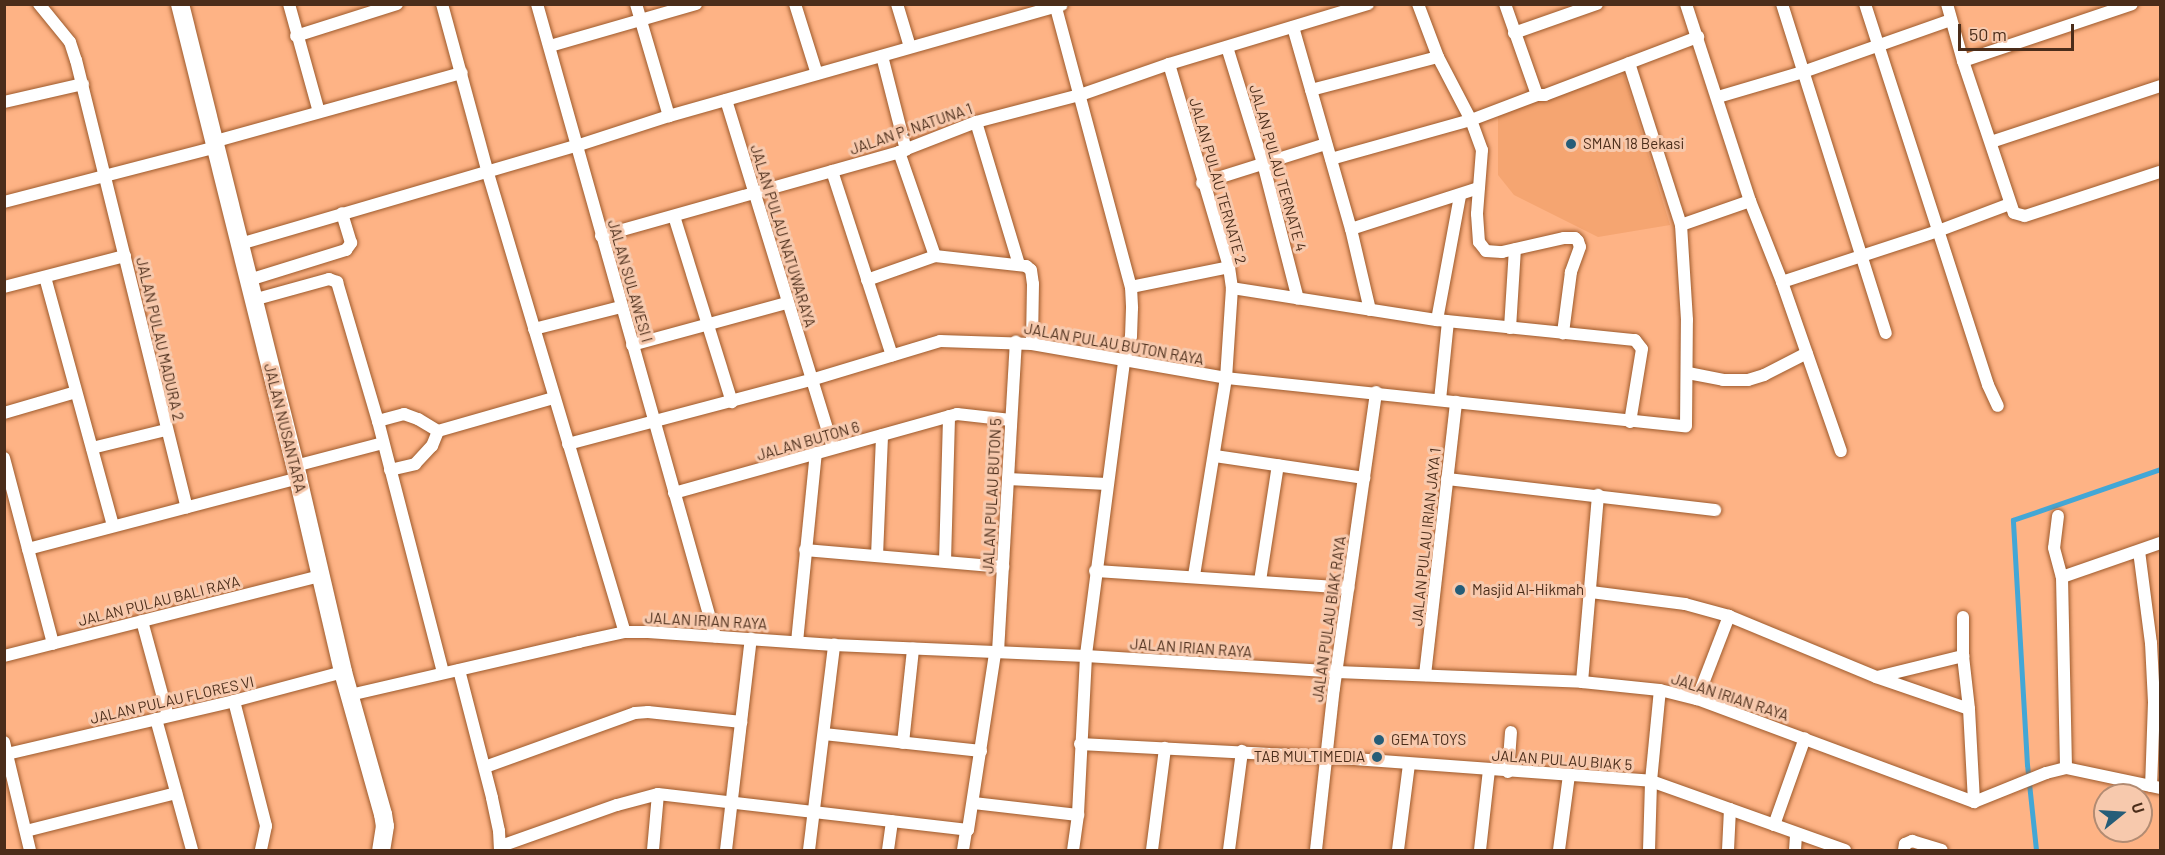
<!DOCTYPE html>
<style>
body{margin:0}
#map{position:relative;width:2165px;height:855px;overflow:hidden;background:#feb385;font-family:Barlow,sans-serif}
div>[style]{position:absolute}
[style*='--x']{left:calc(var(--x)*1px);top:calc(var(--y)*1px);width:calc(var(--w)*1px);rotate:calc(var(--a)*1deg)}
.built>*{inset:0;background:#f5a571}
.stream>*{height:4.5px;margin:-2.25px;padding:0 2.25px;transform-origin:2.25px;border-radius:2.25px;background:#43a7d6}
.roads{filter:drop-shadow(0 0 2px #9d5a2c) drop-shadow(0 0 2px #9d5a2c)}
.street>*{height:12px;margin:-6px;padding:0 6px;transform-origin:6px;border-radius:6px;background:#fff}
.secondary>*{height:18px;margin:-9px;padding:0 9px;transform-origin:9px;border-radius:9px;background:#fff}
.dots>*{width:16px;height:16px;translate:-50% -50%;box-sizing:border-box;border:3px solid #f7c9ad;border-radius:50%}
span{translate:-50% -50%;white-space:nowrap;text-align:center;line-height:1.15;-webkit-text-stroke:6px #f7c9ad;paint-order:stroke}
.street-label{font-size:15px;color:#4b2d1a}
.poi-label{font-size:15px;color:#4b2d1a}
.left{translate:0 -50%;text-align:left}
.right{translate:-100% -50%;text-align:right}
.frame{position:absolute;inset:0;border:6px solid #4b2d1a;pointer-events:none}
.north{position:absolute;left:2093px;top:783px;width:60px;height:60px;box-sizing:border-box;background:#f7c9ad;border:2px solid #b28b72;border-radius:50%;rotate:72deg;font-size:16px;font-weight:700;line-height:24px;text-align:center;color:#4b2d1a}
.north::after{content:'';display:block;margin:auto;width:21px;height:27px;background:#265d78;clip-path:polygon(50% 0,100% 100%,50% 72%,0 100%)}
.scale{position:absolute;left:1958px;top:24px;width:116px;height:27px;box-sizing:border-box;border:3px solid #4b2d1a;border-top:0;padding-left:8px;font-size:18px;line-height:21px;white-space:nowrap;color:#4b2d1a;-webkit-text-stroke:4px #f7c9ad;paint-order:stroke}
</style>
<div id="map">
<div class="built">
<div style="clip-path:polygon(1624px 75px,1670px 225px,1598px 237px,1514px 195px,1498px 175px,1498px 112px)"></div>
</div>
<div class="stream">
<div style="--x:2036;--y:850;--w:85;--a:-96"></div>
<div style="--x:2027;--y:765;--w:245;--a:-93.3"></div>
<div style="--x:2013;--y:520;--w:156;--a:-19.1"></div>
</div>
<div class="roads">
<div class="street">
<div style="--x:39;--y:4;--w:49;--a:50.8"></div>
<div style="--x:70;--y:42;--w:19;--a:72"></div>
<div style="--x:76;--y:60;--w:461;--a:76.1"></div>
<div style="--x:289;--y:4;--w:112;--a:74.5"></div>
<div style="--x:442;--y:4;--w:172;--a:74.8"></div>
<div style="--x:487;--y:170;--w:482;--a:73.4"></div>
<div style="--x:537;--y:4;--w:657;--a:74.27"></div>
<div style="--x:636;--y:4;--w:117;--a:73.6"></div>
<div style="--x:795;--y:4;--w:73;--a:72.6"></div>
<div style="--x:897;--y:4;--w:45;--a:73.2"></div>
<div style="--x:1055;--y:4;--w:293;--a:75"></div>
<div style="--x:1131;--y:287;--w:21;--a:87"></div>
<div style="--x:1132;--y:308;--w:28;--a:92"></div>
<div style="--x:1131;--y:336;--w:27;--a:105"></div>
<div style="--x:1124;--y:362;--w:296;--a:97.4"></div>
<div style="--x:1086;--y:656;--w:159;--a:92.9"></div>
<div style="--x:1078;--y:815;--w:35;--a:98"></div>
<div style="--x:1418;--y:4;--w:57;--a:69.3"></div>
<div style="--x:1438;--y:57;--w:71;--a:62.4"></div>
<div style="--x:1471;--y:120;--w:32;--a:70"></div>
<div style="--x:1482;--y:150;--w:64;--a:94.5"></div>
<div style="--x:1477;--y:214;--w:28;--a:86"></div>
<div style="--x:1479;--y:242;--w:11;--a:52"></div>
<div style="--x:1486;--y:251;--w:16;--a:4"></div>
<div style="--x:1502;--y:252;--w:64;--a:-12.7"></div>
<div style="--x:1564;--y:238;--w:11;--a:0"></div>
<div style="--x:1575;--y:238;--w:4;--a:45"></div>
<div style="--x:1578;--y:241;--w:6;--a:72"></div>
<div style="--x:1580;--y:247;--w:27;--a:110"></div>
<div style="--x:1571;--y:272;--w:62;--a:97.5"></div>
<div style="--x:1505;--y:4;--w:96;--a:70.6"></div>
<div style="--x:1537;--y:95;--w:8;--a:0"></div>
<div style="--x:1545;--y:95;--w:164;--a:-20.8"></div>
<div style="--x:1686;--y:4;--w:207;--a:72"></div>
<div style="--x:1750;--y:201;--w:87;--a:68.4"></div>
<div style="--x:1782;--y:282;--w:179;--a:70.8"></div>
<div style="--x:1782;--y:4;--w:345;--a:72.5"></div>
<div style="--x:1865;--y:4;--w:400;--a:72.1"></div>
<div style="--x:1988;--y:385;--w:23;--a:65"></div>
<div style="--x:1947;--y:4;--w:59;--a:74.3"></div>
<div style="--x:1963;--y:61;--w:160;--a:71.5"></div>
<div style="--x:2014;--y:213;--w:11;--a:15"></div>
<div style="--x:2025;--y:216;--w:142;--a:-18.1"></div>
<div style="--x:1293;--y:27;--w:210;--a:74"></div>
<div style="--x:1351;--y:229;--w:83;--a:76.8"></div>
<div style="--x:1514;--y:33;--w:88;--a:-19.3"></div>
<div style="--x:296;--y:36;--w:106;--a:-17.6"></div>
<div style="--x:550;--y:46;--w:152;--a:-16"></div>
<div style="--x:1227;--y:47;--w:121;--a:72.8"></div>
<div style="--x:1263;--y:163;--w:140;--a:75.6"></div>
<div style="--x:882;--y:56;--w:97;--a:75.7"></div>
<div style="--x:1963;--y:61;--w:178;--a:-18.6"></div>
<div style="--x:1169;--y:64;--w:212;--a:73.5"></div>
<div style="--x:1229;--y:267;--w:21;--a:82"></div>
<div style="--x:1232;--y:288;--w:90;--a:93.8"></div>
<div style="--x:1226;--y:378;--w:201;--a:99.2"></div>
<div style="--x:1311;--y:90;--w:131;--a:-14.6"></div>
<div style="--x:1718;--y:97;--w:89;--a:-16.4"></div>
<div style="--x:1803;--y:72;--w:157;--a:-19.4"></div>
<div style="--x:726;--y:100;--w:364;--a:72.9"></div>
<div style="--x:4;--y:102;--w:81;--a:-12.8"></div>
<div style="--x:976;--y:122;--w:148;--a:73.2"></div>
<div style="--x:216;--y:141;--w:255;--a:-15.5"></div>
<div style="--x:1991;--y:142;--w:178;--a:-18.3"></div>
<div style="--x:899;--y:152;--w:110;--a:70.9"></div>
<div style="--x:1331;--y:159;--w:145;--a:-15.6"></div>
<div style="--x:1471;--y:120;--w:71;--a:-20.7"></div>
<div style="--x:832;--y:171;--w:194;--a:72"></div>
<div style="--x:1202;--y:183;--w:130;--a:-17.5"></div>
<div style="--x:4;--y:202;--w:220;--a:-14.5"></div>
<div style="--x:674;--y:216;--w:195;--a:72.7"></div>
<div style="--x:1681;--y:225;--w:73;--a:-19.2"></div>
<div style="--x:1351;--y:229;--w:134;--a:-17.8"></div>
<div style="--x:601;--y:236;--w:310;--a:-15.7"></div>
<div style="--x:899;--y:152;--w:83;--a:-21.3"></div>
<div style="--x:976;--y:122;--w:107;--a:-14.6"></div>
<div style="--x:1080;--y:95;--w:94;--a:-19.2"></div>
<div style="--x:1169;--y:64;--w:208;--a:-16.8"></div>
<div style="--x:240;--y:244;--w:350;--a:-16.3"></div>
<div style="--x:576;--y:146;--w:98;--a:-17.9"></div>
<div style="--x:669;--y:116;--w:408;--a:-15.8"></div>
<div style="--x:45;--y:277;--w:258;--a:74.7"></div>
<div style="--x:249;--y:280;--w:102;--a:-17.2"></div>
<div style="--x:346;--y:250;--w:9;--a:-54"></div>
<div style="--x:351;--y:243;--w:31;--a:-107"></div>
<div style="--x:867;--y:280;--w:72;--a:-19.4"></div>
<div style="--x:935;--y:256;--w:92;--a:6.3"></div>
<div style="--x:1026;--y:266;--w:6;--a:39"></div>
<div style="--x:1031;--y:270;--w:14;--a:82"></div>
<div style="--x:1033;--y:284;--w:60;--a:91"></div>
<div style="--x:1782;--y:282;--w:164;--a:-18.1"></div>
<div style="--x:1938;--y:231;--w:77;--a:-20.6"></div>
<div style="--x:4;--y:287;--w:125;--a:-14.4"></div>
<div style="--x:1131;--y:287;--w:100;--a:-11.5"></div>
<div style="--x:1232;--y:288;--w:207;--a:8.9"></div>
<div style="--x:1437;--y:320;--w:199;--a:5.8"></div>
<div style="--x:1635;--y:340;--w:11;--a:52"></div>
<div style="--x:1642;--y:349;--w:74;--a:99.3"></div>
<div style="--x:253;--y:300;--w:79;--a:-15.4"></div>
<div style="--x:329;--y:279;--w:9;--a:21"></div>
<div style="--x:337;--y:282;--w:145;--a:73.6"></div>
<div style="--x:378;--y:421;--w:260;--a:75.5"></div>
<div style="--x:1437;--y:320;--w:126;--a:-79.5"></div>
<div style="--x:1510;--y:328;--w:79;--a:-86.4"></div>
<div style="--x:534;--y:329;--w:90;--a:-14.2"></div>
<div style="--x:632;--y:345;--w:161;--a:-15.2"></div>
<div style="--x:1688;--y:373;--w:36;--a:11"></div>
<div style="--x:1723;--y:380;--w:25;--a:0"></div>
<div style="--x:1748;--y:380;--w:17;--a:-17"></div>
<div style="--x:1764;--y:375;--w:48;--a:-27.1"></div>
<div style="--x:1440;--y:400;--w:79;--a:-84.2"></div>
<div style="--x:4;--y:413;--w:75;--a:-16.3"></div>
<div style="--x:378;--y:421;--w:27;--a:-15"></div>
<div style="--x:404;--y:414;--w:15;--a:20"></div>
<div style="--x:418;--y:419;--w:23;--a:31"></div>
<div style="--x:438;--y:431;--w:121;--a:-15.9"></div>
<div style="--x:568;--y:444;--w:251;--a:-14.8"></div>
<div style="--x:811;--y:380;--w:135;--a:-16.8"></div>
<div style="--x:940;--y:341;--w:92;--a:1.9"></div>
<div style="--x:1032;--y:344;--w:197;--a:9.9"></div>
<div style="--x:1226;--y:378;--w:462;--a:6"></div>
<div style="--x:1686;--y:426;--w:106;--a:-89.5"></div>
<div style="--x:1687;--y:320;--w:95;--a:-93.6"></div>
<div style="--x:1681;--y:225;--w:170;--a:-107.8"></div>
<div style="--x:92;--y:448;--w:76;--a:-13.7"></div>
<div style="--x:1215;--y:456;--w:151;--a:8.4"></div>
<div style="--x:4;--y:458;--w:192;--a:75.2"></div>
<div style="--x:295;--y:466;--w:91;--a:-14.6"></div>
<div style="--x:390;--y:470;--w:26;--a:-13"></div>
<div style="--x:415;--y:464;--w:25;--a:-47"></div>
<div style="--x:432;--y:446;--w:16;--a:-68"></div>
<div style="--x:1008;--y:479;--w:99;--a:2.9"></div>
<div style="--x:1447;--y:479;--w:270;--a:6.6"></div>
<div style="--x:674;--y:493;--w:294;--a:-15.6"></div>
<div style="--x:957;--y:414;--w:54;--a:6.3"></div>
<div style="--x:2058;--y:516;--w:32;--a:97"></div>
<div style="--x:2054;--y:548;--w:30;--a:75"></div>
<div style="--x:2062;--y:577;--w:191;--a:88.8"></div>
<div style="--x:28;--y:549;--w:279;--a:-14.7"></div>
<div style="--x:805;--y:550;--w:199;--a:4.9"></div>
<div style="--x:2139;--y:551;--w:93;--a:82.6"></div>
<div style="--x:2151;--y:643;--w:59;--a:87.1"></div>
<div style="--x:2154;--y:702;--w:84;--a:92"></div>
<div style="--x:877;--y:556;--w:121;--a:-87.6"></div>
<div style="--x:945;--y:561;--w:145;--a:-88.4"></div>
<div style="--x:1095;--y:571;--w:254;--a:3.8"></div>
<div style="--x:2062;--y:577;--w:104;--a:-19.1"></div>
<div style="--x:1260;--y:581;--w:117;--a:-81.2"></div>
<div style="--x:1591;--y:592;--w:95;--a:7.3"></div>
<div style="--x:1685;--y:604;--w:46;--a:15.3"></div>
<div style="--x:1729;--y:616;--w:159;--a:22.5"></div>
<div style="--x:1876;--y:677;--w:98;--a:19"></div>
<div style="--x:1963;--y:617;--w:39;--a:90"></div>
<div style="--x:1963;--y:656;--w:53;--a:83.5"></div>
<div style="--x:1969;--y:709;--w:93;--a:86.9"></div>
<div style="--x:142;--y:621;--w:98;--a:74.7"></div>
<div style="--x:797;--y:642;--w:190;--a:-84.3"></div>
<div style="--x:998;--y:652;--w:311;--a:-86.7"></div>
<div style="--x:4;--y:656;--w:326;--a:-14.2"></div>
<div style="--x:459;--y:670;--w:132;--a:75.5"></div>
<div style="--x:492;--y:798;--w:34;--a:78"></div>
<div style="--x:499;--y:831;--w:19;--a:87"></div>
<div style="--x:1425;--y:675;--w:275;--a:-83.5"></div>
<div style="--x:1877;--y:677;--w:89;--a:-13.7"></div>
<div style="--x:1582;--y:682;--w:188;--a:-85.1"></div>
<div style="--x:350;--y:695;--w:235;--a:-13"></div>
<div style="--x:579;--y:642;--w:47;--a:-12.3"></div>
<div style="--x:625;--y:632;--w:23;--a:0"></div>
<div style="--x:648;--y:632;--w:186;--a:4"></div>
<div style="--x:834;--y:645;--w:252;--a:2.5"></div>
<div style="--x:1086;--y:656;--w:252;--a:3.6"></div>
<div style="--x:1337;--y:672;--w:245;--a:2.3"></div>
<div style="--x:1582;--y:682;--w:78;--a:5.9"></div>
<div style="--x:1660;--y:690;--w:38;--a:14"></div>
<div style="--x:1697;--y:699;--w:296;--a:20.4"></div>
<div style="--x:1974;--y:802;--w:78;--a:-21.9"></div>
<div style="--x:2046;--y:773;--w:21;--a:-14"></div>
<div style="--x:2066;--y:768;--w:96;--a:12"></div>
<div style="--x:1697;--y:699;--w:89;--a:-68.9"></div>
<div style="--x:234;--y:701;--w:129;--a:75.6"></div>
<div style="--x:266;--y:826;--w:25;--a:102"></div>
<div style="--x:156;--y:719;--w:136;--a:74.6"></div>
<div style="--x:824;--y:734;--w:158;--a:6.2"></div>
<div style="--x:4;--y:742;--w:111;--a:76.5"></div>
<div style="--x:903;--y:743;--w:95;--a:-83.9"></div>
<div style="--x:1080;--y:744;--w:247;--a:3"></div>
<div style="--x:1327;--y:757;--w:325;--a:4.2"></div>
<div style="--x:1651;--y:781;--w:206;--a:19.6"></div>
<div style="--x:7;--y:754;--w:233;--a:-13.1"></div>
<div style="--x:234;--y:701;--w:113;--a:-14.9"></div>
<div style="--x:485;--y:767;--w:159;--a:-19.8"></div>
<div style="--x:635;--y:713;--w:13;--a:-4"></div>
<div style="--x:648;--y:712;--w:94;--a:6.1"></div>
<div style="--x:1508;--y:772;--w:40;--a:-85.7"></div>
<div style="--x:973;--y:803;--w:106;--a:6.5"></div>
<div style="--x:1774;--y:825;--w:92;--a:-70.4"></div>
<div style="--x:26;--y:831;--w:155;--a:-14.2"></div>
<div style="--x:501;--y:846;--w:123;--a:-19.5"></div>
<div style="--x:617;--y:805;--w:42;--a:-15"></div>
<div style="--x:658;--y:794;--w:312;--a:6.6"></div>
<div style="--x:968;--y:830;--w:179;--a:-81.3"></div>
<div style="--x:653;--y:850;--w:56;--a:-84.9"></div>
<div style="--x:726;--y:850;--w:213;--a:-83.3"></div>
<div style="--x:809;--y:850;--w:207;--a:-83"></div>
<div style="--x:888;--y:850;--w:29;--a:-82"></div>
<div style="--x:963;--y:850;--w:20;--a:-81"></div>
<div style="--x:1152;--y:850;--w:103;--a:-82.7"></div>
<div style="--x:1229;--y:850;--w:100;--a:-82.5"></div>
<div style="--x:1316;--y:850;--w:163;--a:-83.7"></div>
<div style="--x:1334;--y:688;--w:299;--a:-81.9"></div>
<div style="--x:1398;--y:850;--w:87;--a:-82.7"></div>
<div style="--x:1480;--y:850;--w:81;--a:-83.6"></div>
<div style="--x:1559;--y:850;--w:76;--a:-82.4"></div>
<div style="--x:1649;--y:850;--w:69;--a:-88.3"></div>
<div style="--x:1651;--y:781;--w:91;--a:-84.4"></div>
<div style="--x:1728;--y:850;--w:41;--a:-87.2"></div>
<div style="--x:1795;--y:850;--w:16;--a:-86"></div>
<div style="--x:1904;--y:850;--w:6;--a:-81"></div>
<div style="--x:1905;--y:844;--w:8;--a:-23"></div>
<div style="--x:1912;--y:841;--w:31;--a:17"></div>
</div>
<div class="secondary">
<div style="--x:180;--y:4;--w:488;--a:76"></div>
<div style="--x:298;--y:478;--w:199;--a:76.9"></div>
<div style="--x:343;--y:672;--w:148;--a:74.3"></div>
<div style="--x:383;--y:814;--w:12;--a:81"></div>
<div style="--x:385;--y:826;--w:24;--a:99"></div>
</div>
</div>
<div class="dots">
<div style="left:1571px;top:144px;background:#265d78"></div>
<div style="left:1460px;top:590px;background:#265d78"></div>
<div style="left:1379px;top:740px;background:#265d78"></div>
<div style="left:1377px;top:757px;background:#265d78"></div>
</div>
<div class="street-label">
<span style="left:911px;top:129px;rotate:-19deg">JALAN P. NATUNA 1</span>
<span style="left:1278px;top:168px;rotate:74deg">JALAN PULAU TERNATE 4</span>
<span style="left:1218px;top:181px;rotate:74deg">JALAN PULAU TERNATE 2</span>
<span style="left:783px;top:236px;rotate:73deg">JALAN PULAU NATUWARAYA</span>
<span style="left:630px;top:281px;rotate:74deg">JALAN SULAWESI I</span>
<span style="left:160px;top:339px;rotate:77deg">JALAN PULAU MADURA 2</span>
<span style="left:1114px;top:344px;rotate:10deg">JALAN PULAU BUTON RAYA</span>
<span style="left:285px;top:428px;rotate:76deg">JALAN NUSANTARA</span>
<span style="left:808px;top:441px;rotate:-16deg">JALAN BUTON 6</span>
<span style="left:992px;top:496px;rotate:-87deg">JALAN PULAU BUTON 5</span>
<span style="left:1426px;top:537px;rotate:-84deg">JALAN PULAU IRIAN JAYA 1</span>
<span style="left:159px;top:601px;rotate:-14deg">JALAN PULAU BALI RAYA</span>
<span style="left:1329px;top:619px;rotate:-82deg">JALAN PULAU BIAK RAYA</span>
<span style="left:706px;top:621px;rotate:3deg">JALAN IRIAN RAYA</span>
<span style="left:1191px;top:648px;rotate:4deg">JALAN IRIAN RAYA</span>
<span style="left:1730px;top:697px;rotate:18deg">JALAN IRIAN RAYA</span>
<span style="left:172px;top:700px;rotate:-13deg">JALAN PULAU FLORES VI</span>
<span style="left:1562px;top:760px;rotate:4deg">JALAN PULAU BIAK 5</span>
</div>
<div class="poi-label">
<span class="left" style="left:1583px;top:144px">SMAN 18 Bekasi</span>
<span class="left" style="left:1472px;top:590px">Masjid Al-Hikmah</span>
<span class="left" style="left:1391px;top:740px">GEMA TOYS</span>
<span class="right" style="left:1365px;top:757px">TAB MULTIMEDIA</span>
</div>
<div class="frame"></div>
<div class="north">U</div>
<div class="scale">50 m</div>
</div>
